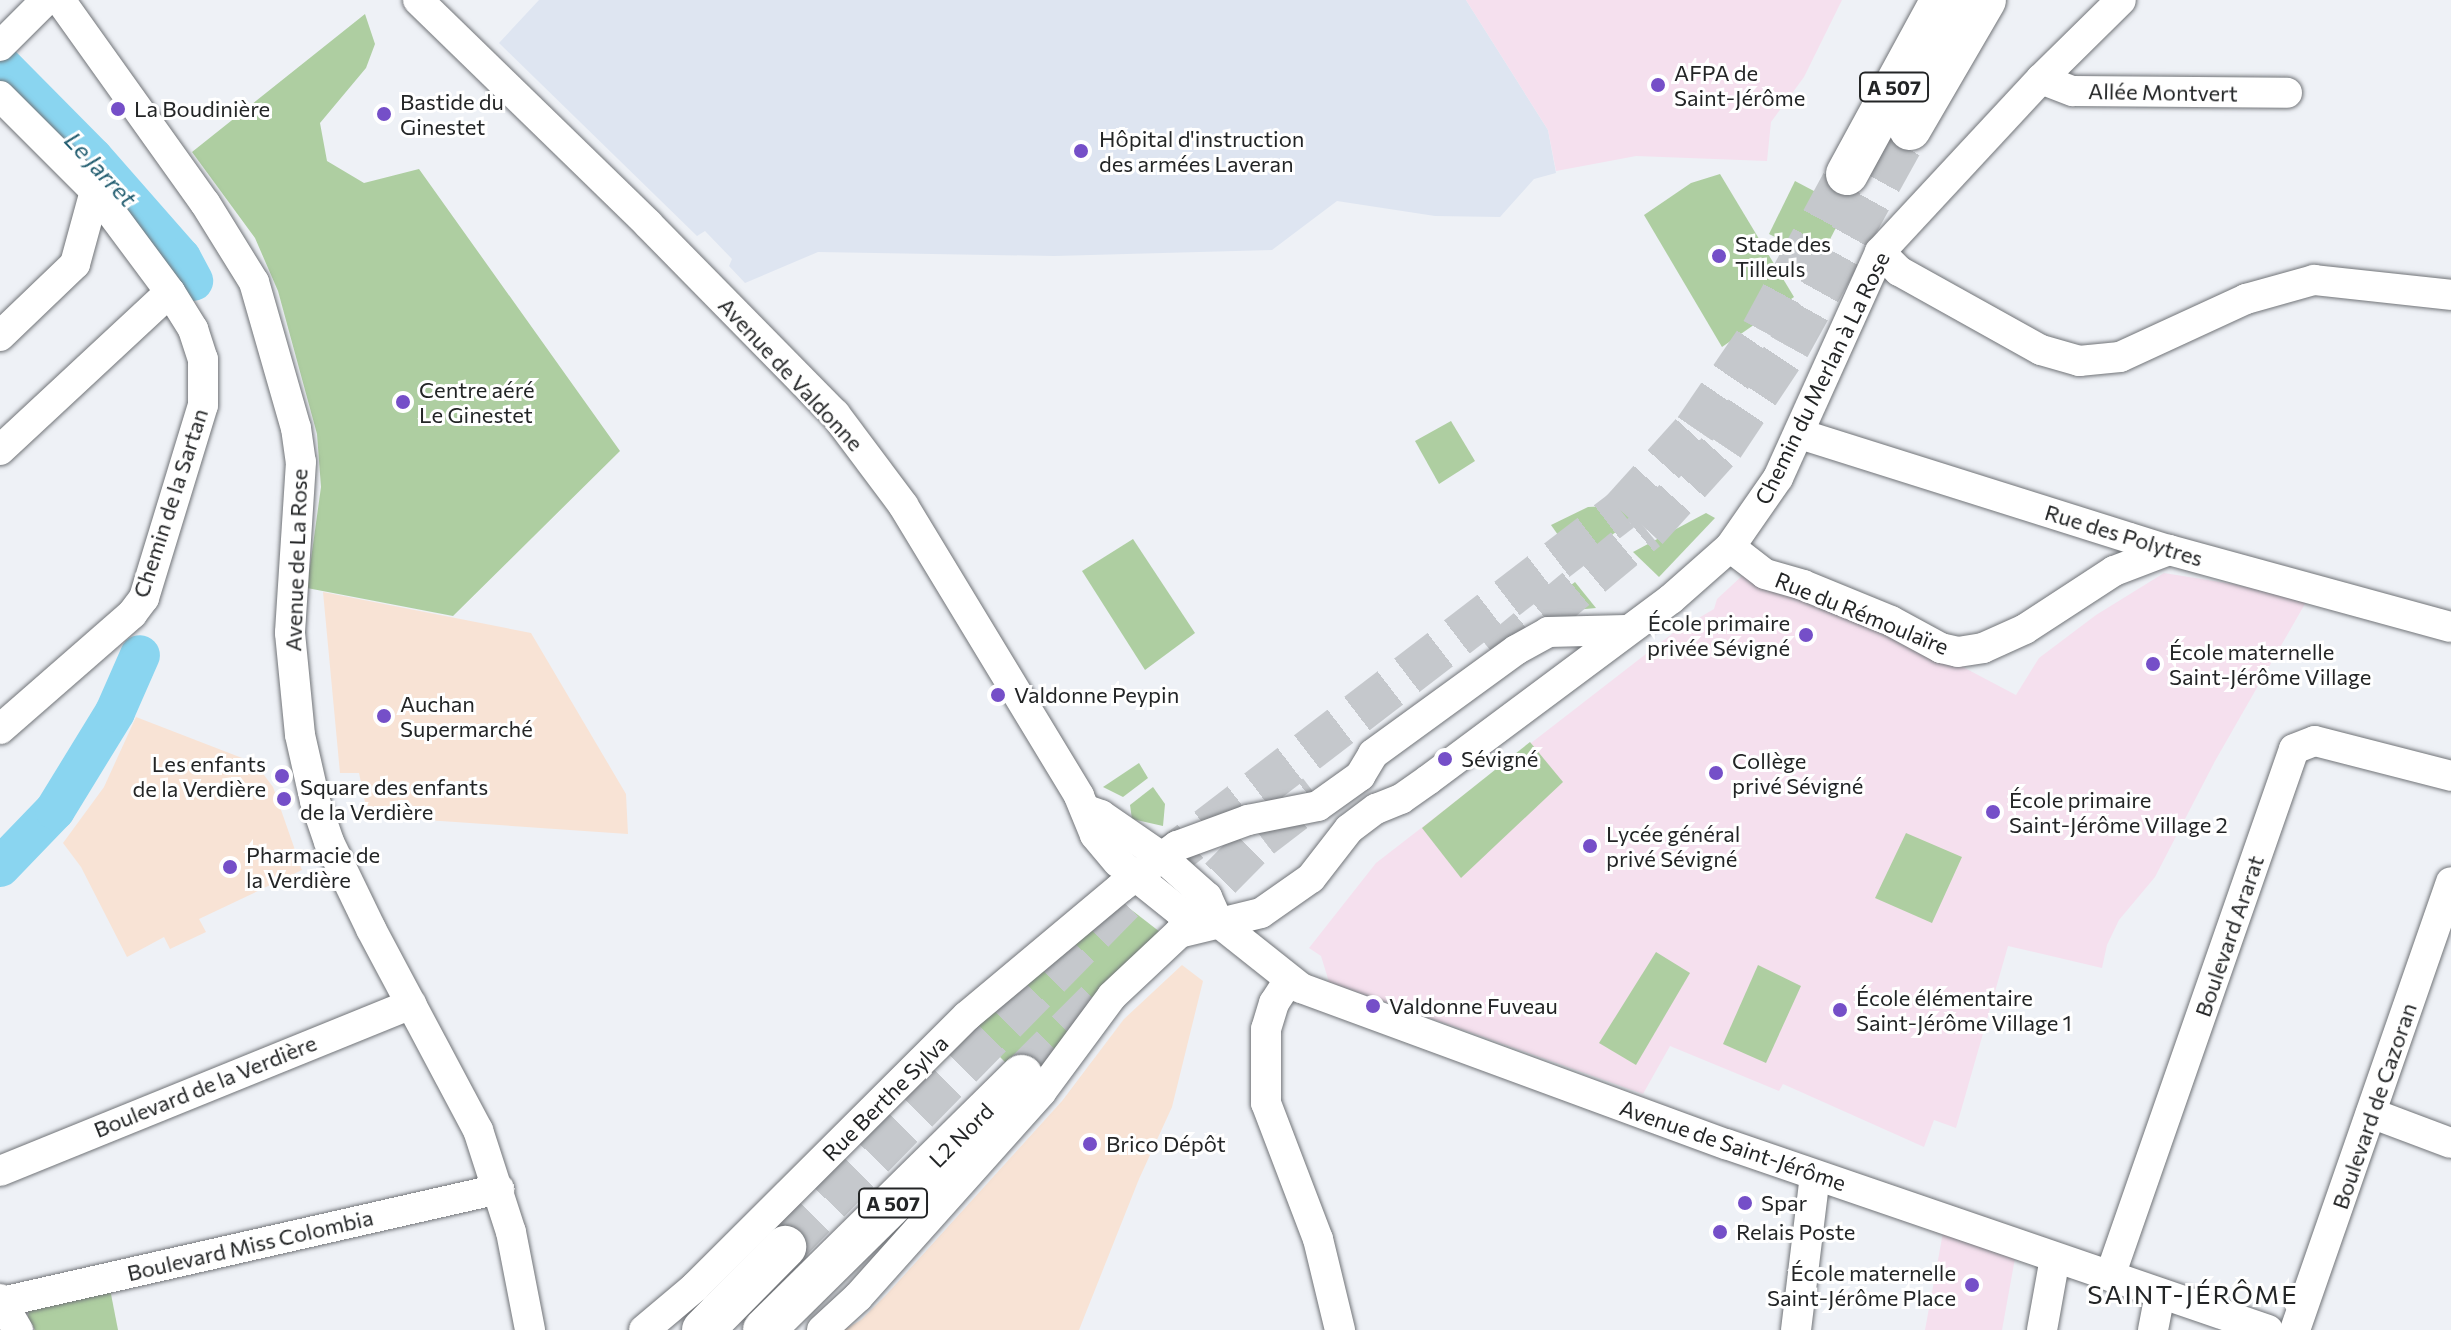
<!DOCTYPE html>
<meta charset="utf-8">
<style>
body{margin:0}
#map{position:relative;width:2451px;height:1330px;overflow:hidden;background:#eef1f6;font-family:Commissioner,sans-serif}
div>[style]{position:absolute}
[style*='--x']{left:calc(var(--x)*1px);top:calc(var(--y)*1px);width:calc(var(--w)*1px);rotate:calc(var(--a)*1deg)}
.commercial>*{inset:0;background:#f8e3d5}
.built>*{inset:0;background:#dee5f1}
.education>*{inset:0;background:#f5e0ee}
.green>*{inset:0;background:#aecea1}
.river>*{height:40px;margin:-20px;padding:0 20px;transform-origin:20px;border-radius:20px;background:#8ad5f0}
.highway-tunnel>*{height:42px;margin-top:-21px;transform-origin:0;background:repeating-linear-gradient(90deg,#c5c8cc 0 42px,transparent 0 63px)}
.roads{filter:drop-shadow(0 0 2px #717478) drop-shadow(0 0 2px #717478)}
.minor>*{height:30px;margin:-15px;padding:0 15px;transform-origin:15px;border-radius:15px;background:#fff}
.highway>*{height:42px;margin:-21px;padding:0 21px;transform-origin:21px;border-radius:21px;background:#fff}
.dots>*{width:22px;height:22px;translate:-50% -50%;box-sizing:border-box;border:4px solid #fff;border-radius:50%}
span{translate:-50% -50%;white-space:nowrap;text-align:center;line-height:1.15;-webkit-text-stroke:6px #fff;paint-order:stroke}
.shield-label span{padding:2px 6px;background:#fff;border:2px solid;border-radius:6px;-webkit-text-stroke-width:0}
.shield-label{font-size:20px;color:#232526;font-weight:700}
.poi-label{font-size:22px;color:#232526}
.left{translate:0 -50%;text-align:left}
.right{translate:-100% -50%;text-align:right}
.street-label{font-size:22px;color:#232526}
.water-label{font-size:24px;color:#225d70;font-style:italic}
.quarter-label{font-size:26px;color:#232526;letter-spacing:2px}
</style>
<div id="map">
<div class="commercial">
<div style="clip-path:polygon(323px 592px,531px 633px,626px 794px,628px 834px,368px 816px,359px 773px,340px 773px)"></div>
<div style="clip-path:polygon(136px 717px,255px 763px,273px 787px,302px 870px,199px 919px,206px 932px,170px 949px,164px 937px,127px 957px,81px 867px,63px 843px,104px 787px)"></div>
<div style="clip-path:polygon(1182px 965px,1203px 981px,1172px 1107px,1139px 1179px,1079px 1330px,844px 1330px,861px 1320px,887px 1294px,1062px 1101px,1124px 1019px)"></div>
</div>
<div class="built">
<div style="clip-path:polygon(539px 0,1466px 0,1548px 130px,1556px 173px,1534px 179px,1500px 217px,1435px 216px,1337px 201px,1272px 250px,1054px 256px,818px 252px,745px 283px,729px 266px,732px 259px,705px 231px,697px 236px,499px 43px)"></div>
</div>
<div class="education">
<div style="clip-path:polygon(1466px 0,1842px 0,1804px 77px,1771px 122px,1767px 161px,1636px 156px,1556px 171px,1548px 130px)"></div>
<div style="clip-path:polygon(2164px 573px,2233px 584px,2306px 602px,2215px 761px,2155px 877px,2119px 920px,2107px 945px,2102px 968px,2008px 946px,1956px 1128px,1934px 1120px,1924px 1147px,1783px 1084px,1779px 1091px,1670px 1046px,1643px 1094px,1329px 982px,1321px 956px,1309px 948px,1376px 863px,1673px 633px,1714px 609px,1717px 599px,1743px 575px,1885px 626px,2016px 695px,2039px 658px,2096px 615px)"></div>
<div style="clip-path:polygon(1943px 1233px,2015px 1258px,2002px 1330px,1925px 1330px)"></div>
</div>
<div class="green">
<div style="clip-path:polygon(365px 14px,375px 44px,366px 68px,320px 123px,327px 161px,364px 183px,419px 169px,620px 451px,453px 616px,307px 588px,321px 487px,317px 434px,278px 291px,255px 238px,192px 152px)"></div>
<div style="clip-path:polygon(1720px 174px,1794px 297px,1722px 347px,1644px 215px,1691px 183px)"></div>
<div style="clip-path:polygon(1795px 181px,1846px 208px,1820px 259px,1769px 234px)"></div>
<div style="clip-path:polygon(1451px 421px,1475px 461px,1439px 484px,1415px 441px)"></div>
<div style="clip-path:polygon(1652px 504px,1577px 562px,1551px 525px,1588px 507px)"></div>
<div style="clip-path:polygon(1706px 513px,1715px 518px,1659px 577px,1633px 552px)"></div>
<div style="clip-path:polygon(1133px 539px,1195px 633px,1145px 670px,1082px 571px)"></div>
<div style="clip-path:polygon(1575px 582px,1596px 608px,1543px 613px,1542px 607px)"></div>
<div style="clip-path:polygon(1530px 742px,1563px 782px,1461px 878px,1422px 828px)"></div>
<div style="clip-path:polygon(1139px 763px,1148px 778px,1123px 797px,1103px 787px)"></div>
<div style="clip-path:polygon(1153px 787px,1165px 804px,1163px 826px,1132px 819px,1130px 805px)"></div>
<div style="clip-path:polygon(1906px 833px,1962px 857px,1932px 923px,1875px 898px)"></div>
<div style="clip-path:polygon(1120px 901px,1160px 932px,1033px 1091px,970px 1026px)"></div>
<div style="clip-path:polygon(1656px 952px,1690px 973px,1636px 1065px,1599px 1043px)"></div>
<div style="clip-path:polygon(1758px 965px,1801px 986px,1766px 1063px,1723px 1044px)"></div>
<div style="clip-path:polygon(110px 1289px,118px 1330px,35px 1330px,28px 1317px,29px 1309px)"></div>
</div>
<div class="river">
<div style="--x:0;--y:64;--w:132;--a:45.3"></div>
<div style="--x:93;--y:158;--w:133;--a:48.7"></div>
<div style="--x:181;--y:258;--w:26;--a:62"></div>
<div style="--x:0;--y:867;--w:79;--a:-46"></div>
<div style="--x:55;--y:810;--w:115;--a:-58.5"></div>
<div style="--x:115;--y:712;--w:62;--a:-66.3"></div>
</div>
<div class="highway-tunnel">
<div style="--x:1495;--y:656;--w:197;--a:-39.7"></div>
<div style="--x:1647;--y:530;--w:113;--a:-47.9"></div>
<div style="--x:1723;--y:446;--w:119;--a:-56.3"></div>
<div style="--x:1789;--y:347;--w:249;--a:-61"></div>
<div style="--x:1176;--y:923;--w:121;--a:-45.3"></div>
<div style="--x:1261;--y:837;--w:69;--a:-37.4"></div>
<div style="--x:1022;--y:1076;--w:123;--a:-45"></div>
<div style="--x:785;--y:1247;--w:532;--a:-45.61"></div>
<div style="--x:1157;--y:867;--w:585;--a:-37.5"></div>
<div style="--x:1621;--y:511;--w:110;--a:-47.9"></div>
<div style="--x:1695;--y:429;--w:119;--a:-55.6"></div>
<div style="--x:1762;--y:331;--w:179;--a:-61.6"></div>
</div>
<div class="roads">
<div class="minor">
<div style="--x:60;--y:0;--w:249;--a:54.5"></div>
<div style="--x:205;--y:203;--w:93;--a:58.2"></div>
<div style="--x:254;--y:282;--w:152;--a:74"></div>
<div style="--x:296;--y:428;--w:34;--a:82"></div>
<div style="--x:301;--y:462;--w:171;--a:93.7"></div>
<div style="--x:290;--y:633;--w:102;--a:84.4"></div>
<div style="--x:300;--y:735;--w:68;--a:77.2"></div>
<div style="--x:315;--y:801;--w:43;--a:71.1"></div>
<div style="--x:329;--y:842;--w:97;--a:64.2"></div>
<div style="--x:371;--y:929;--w:228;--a:62"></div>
<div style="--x:478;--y:1130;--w:107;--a:72.1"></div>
<div style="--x:511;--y:1232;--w:100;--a:79"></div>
<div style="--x:418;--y:0;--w:321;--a:44.2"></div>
<div style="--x:648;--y:224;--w:267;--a:45.5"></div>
<div style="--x:835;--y:414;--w:114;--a:53.2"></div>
<div style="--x:903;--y:505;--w:340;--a:58.8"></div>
<div style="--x:1079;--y:796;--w:42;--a:67.7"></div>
<div style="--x:1095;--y:835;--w:35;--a:50"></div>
<div style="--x:1118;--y:862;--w:78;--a:38.8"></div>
<div style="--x:1179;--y:911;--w:38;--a:15"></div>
<div style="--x:0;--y:46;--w:65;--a:-45"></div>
<div style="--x:2041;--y:79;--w:34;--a:21"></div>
<div style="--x:2073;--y:91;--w:214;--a:0.5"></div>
<div style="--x:0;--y:96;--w:134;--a:45"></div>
<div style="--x:95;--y:191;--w:126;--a:53.4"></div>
<div style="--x:170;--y:292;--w:44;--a:58.1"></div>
<div style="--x:193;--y:329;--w:32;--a:72"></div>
<div style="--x:203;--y:359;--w:46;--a:90"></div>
<div style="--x:203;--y:405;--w:202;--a:107"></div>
<div style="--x:144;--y:598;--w:20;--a:127"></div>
<div style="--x:132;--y:614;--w:175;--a:138.9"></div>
<div style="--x:1880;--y:252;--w:27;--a:45"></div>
<div style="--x:1899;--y:271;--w:162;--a:29.1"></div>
<div style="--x:2041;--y:350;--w:40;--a:16"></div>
<div style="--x:2079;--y:361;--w:41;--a:-5.6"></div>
<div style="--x:2120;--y:357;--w:139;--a:-24.7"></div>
<div style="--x:2246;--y:299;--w:71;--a:-15.6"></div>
<div style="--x:2314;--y:280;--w:138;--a:6.2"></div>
<div style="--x:0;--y:336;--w:104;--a:-43.8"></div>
<div style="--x:75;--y:264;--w:76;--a:-74.7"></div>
<div style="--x:1800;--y:434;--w:387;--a:17.5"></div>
<div style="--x:2169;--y:550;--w:292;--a:15.3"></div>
<div style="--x:0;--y:450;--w:232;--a:-42.9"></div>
<div style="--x:1730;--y:547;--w:44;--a:37.6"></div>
<div style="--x:1765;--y:574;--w:40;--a:16"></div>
<div style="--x:1803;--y:585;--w:95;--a:22.2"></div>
<div style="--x:1891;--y:621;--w:57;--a:28.4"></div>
<div style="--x:1941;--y:648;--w:17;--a:13"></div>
<div style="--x:1958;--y:652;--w:25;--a:-9"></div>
<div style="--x:1983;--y:648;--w:46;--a:-24.3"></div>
<div style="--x:2025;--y:629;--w:106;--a:-33.1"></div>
<div style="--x:2114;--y:571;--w:59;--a:-20.9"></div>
<div style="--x:1087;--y:810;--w:15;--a:20"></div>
<div style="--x:1101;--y:815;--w:75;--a:34.7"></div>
<div style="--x:1163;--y:858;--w:59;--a:41.6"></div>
<div style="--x:1207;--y:897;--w:27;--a:66"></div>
<div style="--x:1218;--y:922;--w:106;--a:38.5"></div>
<div style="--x:1301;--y:988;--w:453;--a:20.2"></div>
<div style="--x:1726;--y:1144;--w:573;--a:18.94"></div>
<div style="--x:1289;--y:980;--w:27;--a:123"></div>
<div style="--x:1274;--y:1003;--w:27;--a:107"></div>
<div style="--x:1266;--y:1029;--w:74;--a:90"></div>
<div style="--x:1266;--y:1103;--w:146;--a:69.1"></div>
<div style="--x:1318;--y:1239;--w:94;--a:76.4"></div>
<div style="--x:2371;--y:1113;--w:85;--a:20.6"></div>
<div style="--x:0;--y:1171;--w:444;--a:-22.1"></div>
<div style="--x:2110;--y:1276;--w:558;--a:-70.75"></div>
<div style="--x:2294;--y:749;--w:22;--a:-21"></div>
<div style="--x:2315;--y:741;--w:140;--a:14.4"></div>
<div style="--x:0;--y:1299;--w:36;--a:60"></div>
<div style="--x:2;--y:1302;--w:510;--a:-12.81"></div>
<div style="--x:644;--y:1330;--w:67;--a:-40.1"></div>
<div style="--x:695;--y:1287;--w:384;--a:-44.9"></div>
<div style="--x:967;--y:1016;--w:199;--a:-39.9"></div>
<div style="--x:1120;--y:888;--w:71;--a:-36.4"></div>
<div style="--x:1177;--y:846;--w:76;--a:-20.1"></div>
<div style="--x:1248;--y:820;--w:71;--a:-11.3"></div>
<div style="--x:1318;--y:806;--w:52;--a:-35.5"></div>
<div style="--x:1360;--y:776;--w:26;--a:-59"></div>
<div style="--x:1373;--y:754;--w:177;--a:-36"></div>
<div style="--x:1516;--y:650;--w:37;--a:-29"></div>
<div style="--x:1548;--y:632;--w:78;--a:-1.5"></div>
<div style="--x:822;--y:1330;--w:49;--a:-42.5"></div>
<div style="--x:858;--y:1297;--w:275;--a:-48.2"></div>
<div style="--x:1041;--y:1092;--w:119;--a:-53.5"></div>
<div style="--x:1112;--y:996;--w:92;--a:-43.2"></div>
<div style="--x:1179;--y:933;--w:84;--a:-13.7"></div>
<div style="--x:1261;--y:913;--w:61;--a:-35"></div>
<div style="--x:1311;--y:878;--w:62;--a:-52.2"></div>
<div style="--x:1349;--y:829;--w:34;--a:-37"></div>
<div style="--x:1376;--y:809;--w:27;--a:-22"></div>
<div style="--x:1401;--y:799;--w:33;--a:-35"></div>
<div style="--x:1428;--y:780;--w:303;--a:-36.7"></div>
<div style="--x:1671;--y:599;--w:79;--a:-41.4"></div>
<div style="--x:1730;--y:547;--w:84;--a:-55.2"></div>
<div style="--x:1778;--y:478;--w:248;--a:-65.7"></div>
<div style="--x:1880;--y:252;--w:236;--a:-47.1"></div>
<div style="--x:2041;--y:79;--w:112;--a:-44.6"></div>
<div style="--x:1796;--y:1330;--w:156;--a:-83"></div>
<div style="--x:2042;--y:1330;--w:73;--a:-79.8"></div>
<div style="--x:2153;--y:1330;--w:37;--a:-79"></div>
<div style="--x:2295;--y:1330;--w:474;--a:-70.8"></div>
</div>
<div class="highway">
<div style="--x:1910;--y:129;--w:149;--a:-59.8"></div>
<div style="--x:1847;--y:174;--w:198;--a:-61.4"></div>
<div style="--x:703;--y:1330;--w:117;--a:-45.3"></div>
<div style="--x:764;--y:1330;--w:362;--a:-44.6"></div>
</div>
</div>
<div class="dots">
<div style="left:1658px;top:85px;background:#754fc8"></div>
<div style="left:118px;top:109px;background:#754fc8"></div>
<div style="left:384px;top:114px;background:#754fc8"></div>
<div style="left:1081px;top:151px;background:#754fc8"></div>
<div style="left:1719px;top:256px;background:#754fc8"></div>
<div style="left:403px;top:402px;background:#754fc8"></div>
<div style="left:1806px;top:635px;background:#754fc8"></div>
<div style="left:2153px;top:664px;background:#754fc8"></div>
<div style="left:998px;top:695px;background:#754fc8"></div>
<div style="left:384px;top:716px;background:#754fc8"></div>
<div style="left:1445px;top:759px;background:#754fc8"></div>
<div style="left:1716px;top:773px;background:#754fc8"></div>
<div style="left:282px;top:776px;background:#754fc8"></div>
<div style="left:284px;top:799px;background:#754fc8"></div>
<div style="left:1993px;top:812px;background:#754fc8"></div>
<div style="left:1590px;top:846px;background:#754fc8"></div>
<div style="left:230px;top:867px;background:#754fc8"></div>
<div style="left:1373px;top:1006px;background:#754fc8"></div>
<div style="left:1840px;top:1010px;background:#754fc8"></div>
<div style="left:1090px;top:1144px;background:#754fc8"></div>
<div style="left:1745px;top:1203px;background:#754fc8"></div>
<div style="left:1720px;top:1232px;background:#754fc8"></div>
<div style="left:1972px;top:1285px;background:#754fc8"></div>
</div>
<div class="shield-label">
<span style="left:1894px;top:87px">A 507</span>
<span style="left:893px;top:1203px">A 507</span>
</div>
<div class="poi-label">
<span class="left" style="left:1674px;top:85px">AFPA de<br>Saint-Jérôme</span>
<span class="left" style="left:400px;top:114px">Bastide du<br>Ginestet</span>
<span class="left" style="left:134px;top:109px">La Boudinière</span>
<span class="left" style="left:1099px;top:151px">Hôpital d'instruction<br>des armées Laveran</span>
<span class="left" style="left:1735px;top:256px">Stade des<br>Tilleuls</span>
<span class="left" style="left:419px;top:402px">Centre aéré<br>Le Ginestet</span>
<span class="right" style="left:1790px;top:635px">École primaire<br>privée Sévigné</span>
<span class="left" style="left:2169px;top:664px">École maternelle<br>Saint-Jérôme Village</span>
<span class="left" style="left:1014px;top:695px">Valdonne Peypin</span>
<span class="left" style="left:400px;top:716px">Auchan<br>Supermarché</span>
<span class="left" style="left:1461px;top:759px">Sévigné</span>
<span class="left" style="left:1732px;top:773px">Collège<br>privé Sévigné</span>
<span class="right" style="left:266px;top:776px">Les enfants<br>de la Verdière</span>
<span class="left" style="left:300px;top:799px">Square des enfants<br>de la Verdière</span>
<span class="left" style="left:2009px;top:812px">École primaire<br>Saint-Jérôme Village 2</span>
<span class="left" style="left:1606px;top:846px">Lycée général<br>privé Sévigné</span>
<span class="left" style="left:246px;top:867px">Pharmacie de<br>la Verdière</span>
<span class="left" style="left:1856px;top:1010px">École élémentaire<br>Saint-Jérôme Village 1</span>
<span class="left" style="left:1389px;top:1006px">Valdonne Fuveau</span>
<span class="left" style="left:1106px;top:1144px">Brico Dépôt</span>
<span class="left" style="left:1761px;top:1203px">Spar</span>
<span class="left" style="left:1736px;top:1232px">Relais Poste</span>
<span class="right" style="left:1956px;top:1285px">École maternelle<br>Saint-Jérôme Place</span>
</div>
<div class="street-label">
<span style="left:2163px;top:92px;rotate:1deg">Allée Montvert</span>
<span style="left:791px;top:374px;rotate:47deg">Avenue de Valdonne</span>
<span style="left:1822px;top:378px;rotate:-64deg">Chemin du Merlan à La Rose</span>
<span style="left:170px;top:503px;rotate:-72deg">Chemin de la Sartan</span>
<span style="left:2124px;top:535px;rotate:17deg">Rue des Polytres</span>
<span style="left:296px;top:560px;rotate:-88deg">Avenue de La Rose</span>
<span style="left:1862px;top:613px;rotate:22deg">Rue du Rémoulaïre</span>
<span style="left:2229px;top:936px;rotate:-71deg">Boulevard Ararat</span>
<span style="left:205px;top:1086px;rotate:-22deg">Boulevard de la Verdière</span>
<span style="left:885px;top:1098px;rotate:-45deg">Rue Berthe Sylva</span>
<span style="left:2374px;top:1106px;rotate:-71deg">Boulevard de Cazoran</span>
<span style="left:961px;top:1135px;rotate:-45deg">L2 Nord</span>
<span style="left:1733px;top:1145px;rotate:19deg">Avenue de Saint-Jérôme</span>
<span style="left:250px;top:1245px;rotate:-13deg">Boulevard Miss Colombia</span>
</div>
<div class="water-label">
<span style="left:101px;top:169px;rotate:47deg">Le Jarret</span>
</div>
<div class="quarter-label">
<span style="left:2193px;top:1294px">SAINT-JÉRÔME</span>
</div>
</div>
